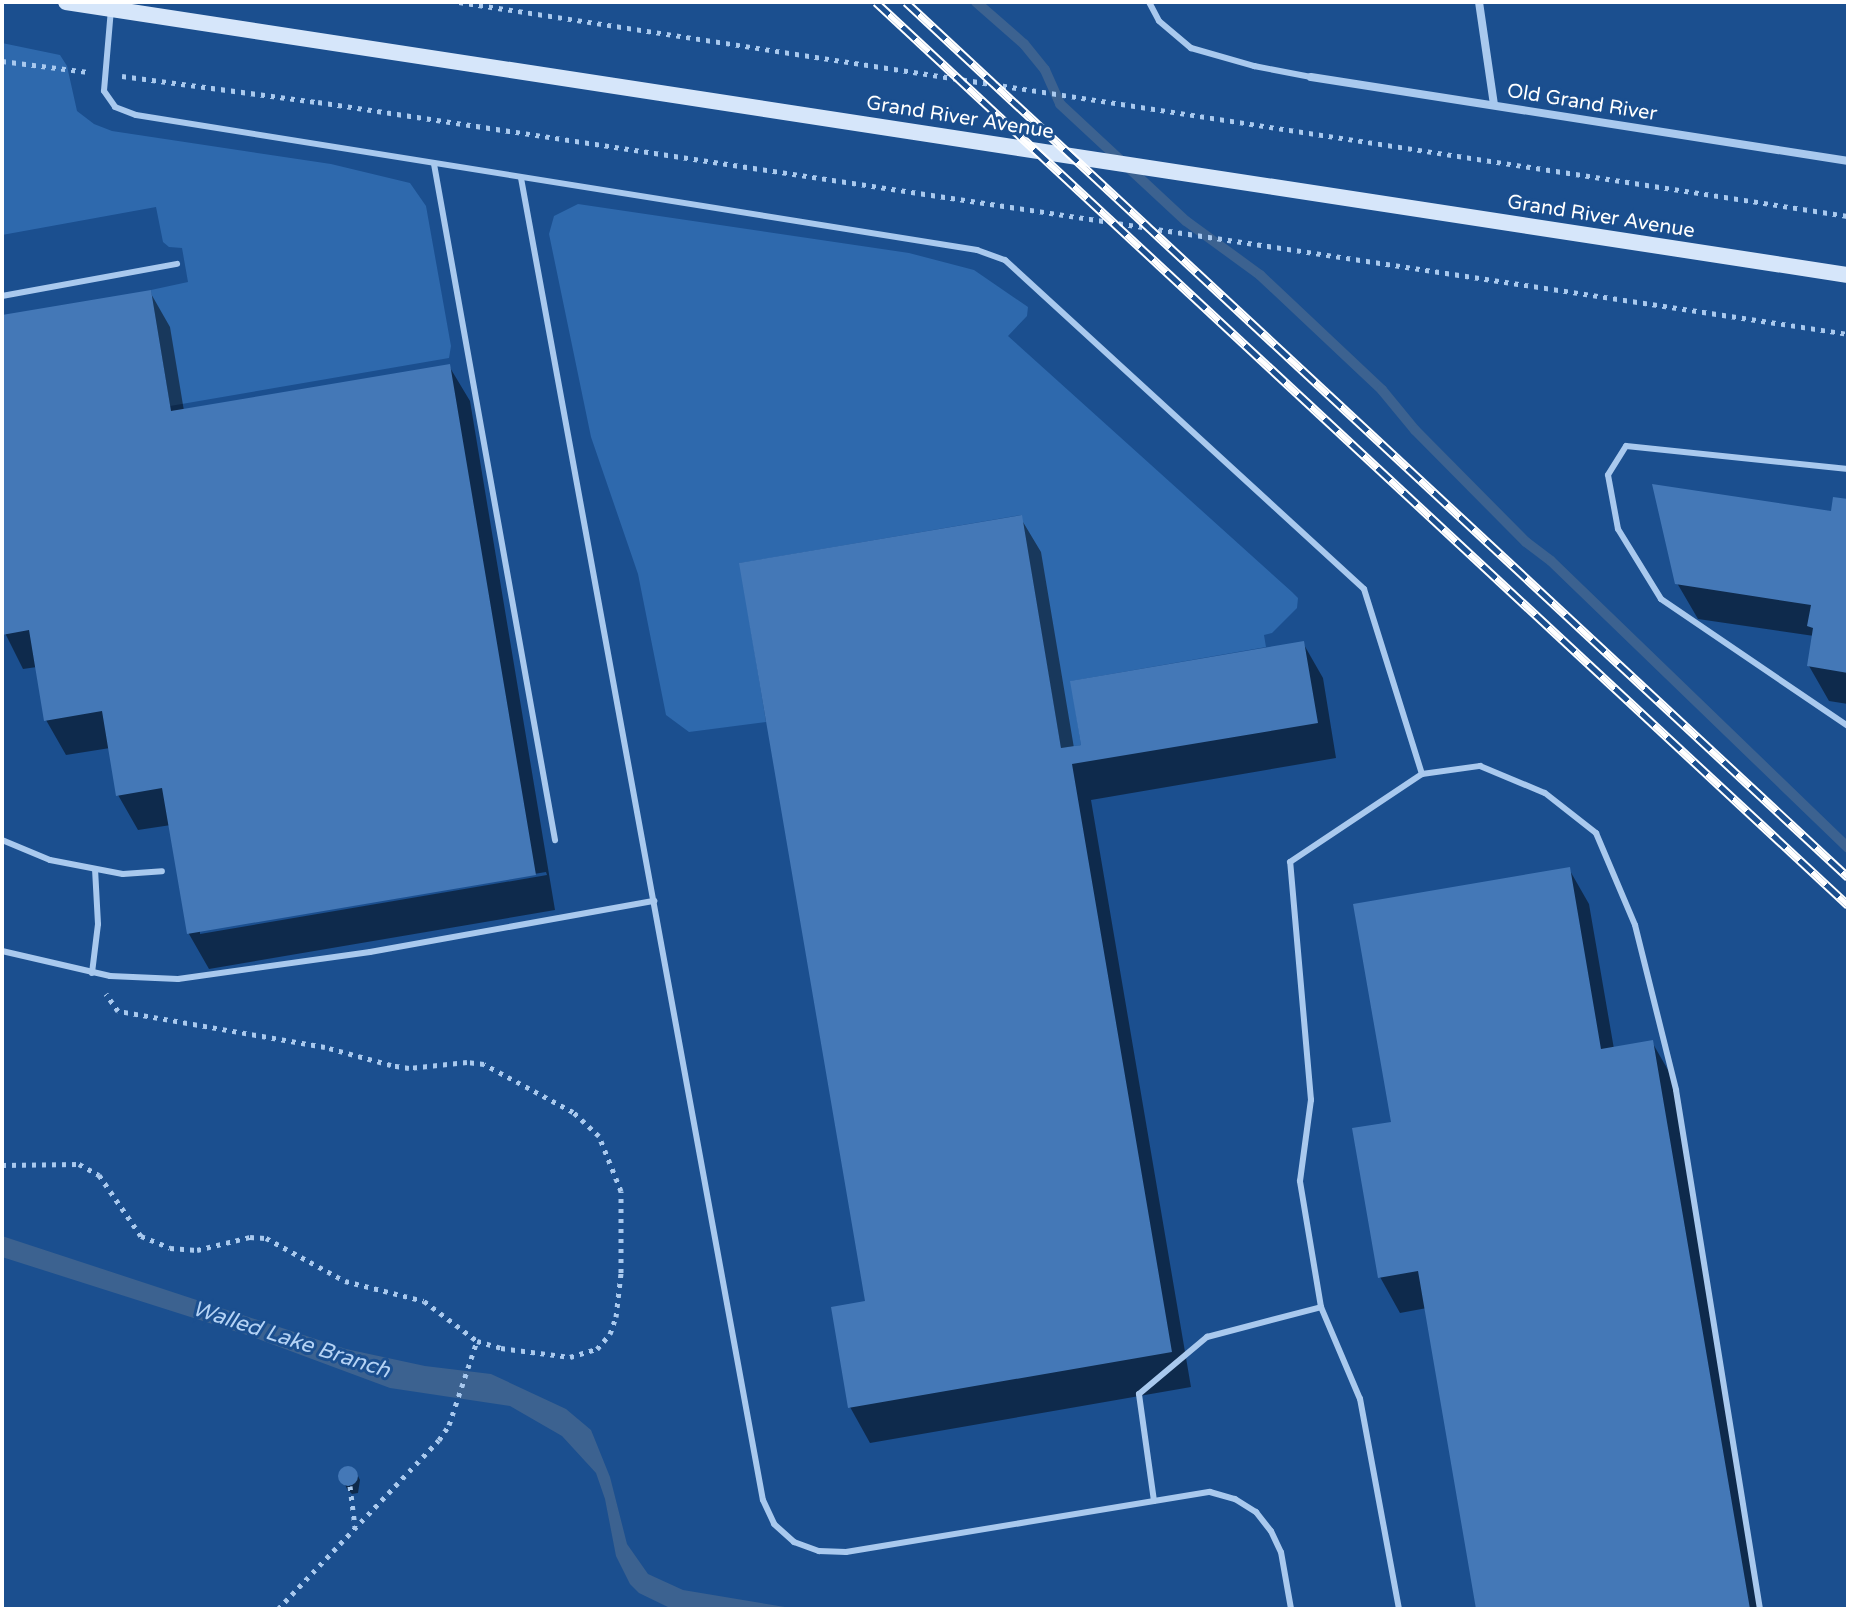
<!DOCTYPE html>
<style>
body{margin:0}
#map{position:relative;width:1850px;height:1611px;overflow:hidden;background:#1b4f8f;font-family:"Varela Round",sans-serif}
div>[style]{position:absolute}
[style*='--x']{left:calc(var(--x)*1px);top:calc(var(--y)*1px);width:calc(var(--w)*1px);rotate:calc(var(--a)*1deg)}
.green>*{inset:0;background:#2e69ad}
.water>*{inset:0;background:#3c6290}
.shadow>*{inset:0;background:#0007}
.stream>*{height:10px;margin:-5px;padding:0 5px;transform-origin:5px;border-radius:5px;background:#3c6290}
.building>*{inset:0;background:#4478b7}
.round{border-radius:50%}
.path>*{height:5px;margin-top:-2.5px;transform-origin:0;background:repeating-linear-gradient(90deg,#a9c9ee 0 4px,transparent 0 10px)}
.service>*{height:6px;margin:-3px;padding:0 3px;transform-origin:3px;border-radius:3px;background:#a9c9ee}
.minor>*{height:8px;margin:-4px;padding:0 4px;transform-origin:4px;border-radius:4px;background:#a9c9ee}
.secondary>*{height:16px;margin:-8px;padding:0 8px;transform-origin:8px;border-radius:8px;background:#d6e6fa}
.rail>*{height:9px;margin-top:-4.5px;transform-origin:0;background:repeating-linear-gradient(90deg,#1b4f8f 0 18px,#fff 0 36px);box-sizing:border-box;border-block:2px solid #fff}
span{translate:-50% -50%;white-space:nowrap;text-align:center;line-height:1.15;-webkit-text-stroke:6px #1b4f8f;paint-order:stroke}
.street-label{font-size:20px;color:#fff}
.water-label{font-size:22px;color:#b5d3f5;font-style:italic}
.frame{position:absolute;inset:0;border:4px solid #fff;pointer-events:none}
</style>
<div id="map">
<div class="green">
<div style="clip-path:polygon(2px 43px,60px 55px,67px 66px,77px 111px,94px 124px,112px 131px,331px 164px,410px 183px,426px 206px,451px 346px,449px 358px,170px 406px,151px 290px,188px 282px,182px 248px,169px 247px,163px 242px,156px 207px,2px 235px)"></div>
<div style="clip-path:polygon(578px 204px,909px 253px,974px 270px,1028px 307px,1027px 316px,1008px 336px,1292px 592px,1298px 598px,1297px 608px,1272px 633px,1264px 635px,1266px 647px,1071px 681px,1081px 745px,1061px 748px,1021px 515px,740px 563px,766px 722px,689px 732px,666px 715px,638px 574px,591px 437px,549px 234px,554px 216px)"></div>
</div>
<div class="water">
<div style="clip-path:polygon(2px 1236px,346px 1349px,425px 1366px,491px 1374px,566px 1409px,591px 1430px,610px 1477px,627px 1544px,648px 1574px,683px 1590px,797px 1609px,672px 1609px,639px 1593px,630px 1584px,616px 1556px,605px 1499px,596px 1473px,562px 1436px,510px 1406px,390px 1388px,247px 1335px,2px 1257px)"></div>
</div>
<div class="shadow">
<div style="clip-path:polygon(evenodd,150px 292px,170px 327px,184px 411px,449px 366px,470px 401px,555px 910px,209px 969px,189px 934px,171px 825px,138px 830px,118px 795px,110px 748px,66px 755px,46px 720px,37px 667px,23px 669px,2px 627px,2px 317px,150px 292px,546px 872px,547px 875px,200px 934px,200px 930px,546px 872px)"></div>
<div style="clip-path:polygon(1848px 501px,1848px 704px,1829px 701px,1809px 666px,1814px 636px,1698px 619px,1677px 583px,1832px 514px)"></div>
<div style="clip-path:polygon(1020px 517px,1041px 552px,1074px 748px,1303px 643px,1323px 678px,1336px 758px,1091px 800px,1191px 1387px,870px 1443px,850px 1407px)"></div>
<div style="clip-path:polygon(1569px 869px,1589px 904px,1614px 1049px,1652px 1042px,1672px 1077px,1762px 1609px,1478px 1609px,1427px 1308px,1400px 1313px,1380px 1277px,1393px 1123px)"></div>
<div style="clip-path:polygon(343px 1470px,356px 1472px,360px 1480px,358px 1493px,352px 1494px,347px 1489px,340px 1473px)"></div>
</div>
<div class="stream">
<div style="--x:976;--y:2;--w:64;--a:41.2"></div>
<div style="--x:1024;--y:44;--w:33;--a:51"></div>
<div style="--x:1045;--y:70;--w:37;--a:66"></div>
<div style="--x:1060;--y:104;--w:172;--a:42.9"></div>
<div style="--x:1186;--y:221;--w:92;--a:36.1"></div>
<div style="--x:1260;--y:275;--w:168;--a:43.3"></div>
<div style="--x:1382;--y:390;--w:52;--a:50.5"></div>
<div style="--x:1415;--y:430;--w:158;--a:45.3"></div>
<div style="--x:1526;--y:542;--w:31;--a:37"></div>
<div style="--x:1551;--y:561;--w:413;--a:44"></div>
</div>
<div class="building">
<div style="clip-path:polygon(151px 290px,171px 411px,450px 364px,536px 875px,187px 934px,162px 788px,116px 796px,102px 711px,44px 721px,29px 630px,2px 635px,2px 315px)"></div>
<div style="clip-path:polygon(1652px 484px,1831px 511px,1833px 497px,1848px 499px,1848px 673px,1807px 666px,1813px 628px,1807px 626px,1811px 605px,1675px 584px)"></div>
<div style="clip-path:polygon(1022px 515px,1061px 748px,1081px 745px,1070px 681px,1304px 641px,1318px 723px,1072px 764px,1172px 1352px,848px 1408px,831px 1307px,865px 1301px,739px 563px)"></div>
<div style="clip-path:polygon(1570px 867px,1601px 1049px,1653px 1040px,1750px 1609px,1476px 1609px,1418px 1271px,1378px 1278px,1352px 1128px,1391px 1122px,1353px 904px)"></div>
<div class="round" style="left:338px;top:1466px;width:20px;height:20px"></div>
</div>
<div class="path">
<div style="--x:459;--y:2;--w:1405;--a:8.76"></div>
<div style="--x:2;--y:61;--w:87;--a:7.3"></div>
<div style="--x:122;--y:76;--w:198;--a:7.6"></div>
<div style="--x:318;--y:102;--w:1547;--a:8.62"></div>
<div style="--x:2;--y:1165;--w:77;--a:-0.7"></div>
<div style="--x:79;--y:1164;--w:23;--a:29"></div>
<div style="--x:99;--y:1175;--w:74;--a:55.5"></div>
<div style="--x:141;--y:1236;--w:31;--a:22"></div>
<div style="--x:170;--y:1248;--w:27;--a:4"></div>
<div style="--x:197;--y:1250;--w:55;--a:-13.8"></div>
<div style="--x:250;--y:1237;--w:16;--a:4"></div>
<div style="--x:266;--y:1238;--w:90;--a:28.6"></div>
<div style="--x:345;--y:1281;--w:81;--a:14.2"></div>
<div style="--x:424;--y:1301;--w:66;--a:37"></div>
<div style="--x:477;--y:1341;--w:25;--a:16"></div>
<div style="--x:501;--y:1348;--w:70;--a:7.4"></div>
<div style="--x:570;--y:1357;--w:28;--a:-17"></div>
<div style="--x:597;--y:1349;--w:20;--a:-49"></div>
<div style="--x:610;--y:1334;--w:18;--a:-71"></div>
<div style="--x:616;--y:1317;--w:44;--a:-83.5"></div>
<div style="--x:621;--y:1273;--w:82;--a:-90"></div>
<div style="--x:621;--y:1191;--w:59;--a:-111.8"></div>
<div style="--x:599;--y:1136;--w:35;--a:-137"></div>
<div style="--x:573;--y:1112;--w:101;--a:-151.7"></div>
<div style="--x:484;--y:1064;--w:17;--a:-173"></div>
<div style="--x:467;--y:1062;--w:58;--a:174.1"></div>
<div style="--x:409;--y:1068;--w:18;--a:-171"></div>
<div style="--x:391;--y:1065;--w:68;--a:-164.7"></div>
<div style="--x:325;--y:1047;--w:210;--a:-170.1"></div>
<div style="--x:118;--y:1011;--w:21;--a:-125"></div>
<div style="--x:350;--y:1486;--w:41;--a:83"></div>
<div style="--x:278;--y:1609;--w:233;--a:-46.4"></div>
<div style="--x:439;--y:1440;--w:18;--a:-56"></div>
<div style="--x:449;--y:1425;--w:89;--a:-71.6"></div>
</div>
<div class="service">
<div style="--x:1149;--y:2;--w:21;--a:62"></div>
<div style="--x:1159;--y:21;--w:42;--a:40.2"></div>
<div style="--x:1191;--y:48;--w:66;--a:15.9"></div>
<div style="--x:1254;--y:66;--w:58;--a:10.9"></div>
<div style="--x:111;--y:9;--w:82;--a:94.9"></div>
<div style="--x:104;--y:91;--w:19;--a:55"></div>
<div style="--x:115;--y:107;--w:22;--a:21"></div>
<div style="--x:136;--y:115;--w:852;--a:9.12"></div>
<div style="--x:977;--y:250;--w:30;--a:20"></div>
<div style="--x:1005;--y:260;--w:487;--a:42.5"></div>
<div style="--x:1364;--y:589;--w:194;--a:72.6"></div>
<div style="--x:1422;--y:774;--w:59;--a:-7.9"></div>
<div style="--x:1480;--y:766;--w:70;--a:22.6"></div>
<div style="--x:1545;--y:793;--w:65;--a:38.1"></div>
<div style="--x:1596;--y:833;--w:100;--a:67"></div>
<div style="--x:1635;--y:925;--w:170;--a:76"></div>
<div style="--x:1676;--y:1090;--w:526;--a:80.81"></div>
<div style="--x:434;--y:164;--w:687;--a:79.85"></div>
<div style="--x:521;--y:178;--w:1344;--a:79.63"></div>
<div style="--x:763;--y:1500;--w:26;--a:65"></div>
<div style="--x:774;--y:1524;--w:27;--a:42"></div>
<div style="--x:794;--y:1542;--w:27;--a:20"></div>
<div style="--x:819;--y:1551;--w:27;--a:2"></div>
<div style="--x:846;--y:1552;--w:369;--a:-9.4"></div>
<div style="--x:1210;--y:1492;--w:26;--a:16"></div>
<div style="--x:1235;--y:1499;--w:25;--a:32"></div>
<div style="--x:1256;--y:1512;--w:24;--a:52"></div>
<div style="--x:1271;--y:1531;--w:23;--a:65"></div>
<div style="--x:1281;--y:1552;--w:58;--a:80"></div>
<div style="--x:2;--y:296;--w:178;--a:-10.4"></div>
<div style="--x:1848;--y:469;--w:223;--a:-174.1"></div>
<div style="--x:1626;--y:446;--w:34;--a:122"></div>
<div style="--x:1608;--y:475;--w:55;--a:79.5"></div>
<div style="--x:1618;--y:529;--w:82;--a:58.4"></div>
<div style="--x:1661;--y:599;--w:226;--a:34.2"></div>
<div style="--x:2;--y:840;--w:52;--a:22.6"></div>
<div style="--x:50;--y:860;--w:74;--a:10.9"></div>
<div style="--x:123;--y:874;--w:39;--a:-4"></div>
<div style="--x:2;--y:951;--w:111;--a:13"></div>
<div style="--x:110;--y:976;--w:68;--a:2.5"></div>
<div style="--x:178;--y:979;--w:194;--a:-8"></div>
<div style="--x:370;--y:952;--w:289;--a:-10.2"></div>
<div style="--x:92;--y:973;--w:49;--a:-83"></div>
<div style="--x:98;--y:924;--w:55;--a:-93.1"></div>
<div style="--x:1154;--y:1501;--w:108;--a:-98"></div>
<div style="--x:1139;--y:1394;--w:89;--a:-40"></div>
<div style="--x:1207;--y:1337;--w:118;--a:-14.7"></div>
<div style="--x:1399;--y:1609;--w:214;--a:-100.5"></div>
<div style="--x:1360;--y:1399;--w:100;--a:-113"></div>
<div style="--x:1321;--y:1307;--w:128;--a:-99.5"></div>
<div style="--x:1300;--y:1181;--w:82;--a:-82.3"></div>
<div style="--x:1311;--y:1100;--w:239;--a:-95"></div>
<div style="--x:1290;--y:862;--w:159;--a:-33.7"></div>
</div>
<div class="minor">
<div style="--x:1479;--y:2;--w:104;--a:81.7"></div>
<div style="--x:1311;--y:77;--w:544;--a:8.89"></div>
</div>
<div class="secondary">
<div style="--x:66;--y:2;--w:1803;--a:8.71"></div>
</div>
<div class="rail">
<div style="--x:876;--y:2;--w:1327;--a:42.89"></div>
<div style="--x:906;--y:2;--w:1286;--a:42.89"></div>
</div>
<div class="street-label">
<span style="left:1582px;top:103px;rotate:9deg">Old Grand River</span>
<span style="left:960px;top:118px;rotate:9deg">Grand River Avenue</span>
<span style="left:1601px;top:217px;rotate:9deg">Grand River Avenue</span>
</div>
<div class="water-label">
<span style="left:291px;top:1340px;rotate:18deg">Walled Lake Branch</span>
</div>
<div class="frame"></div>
</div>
